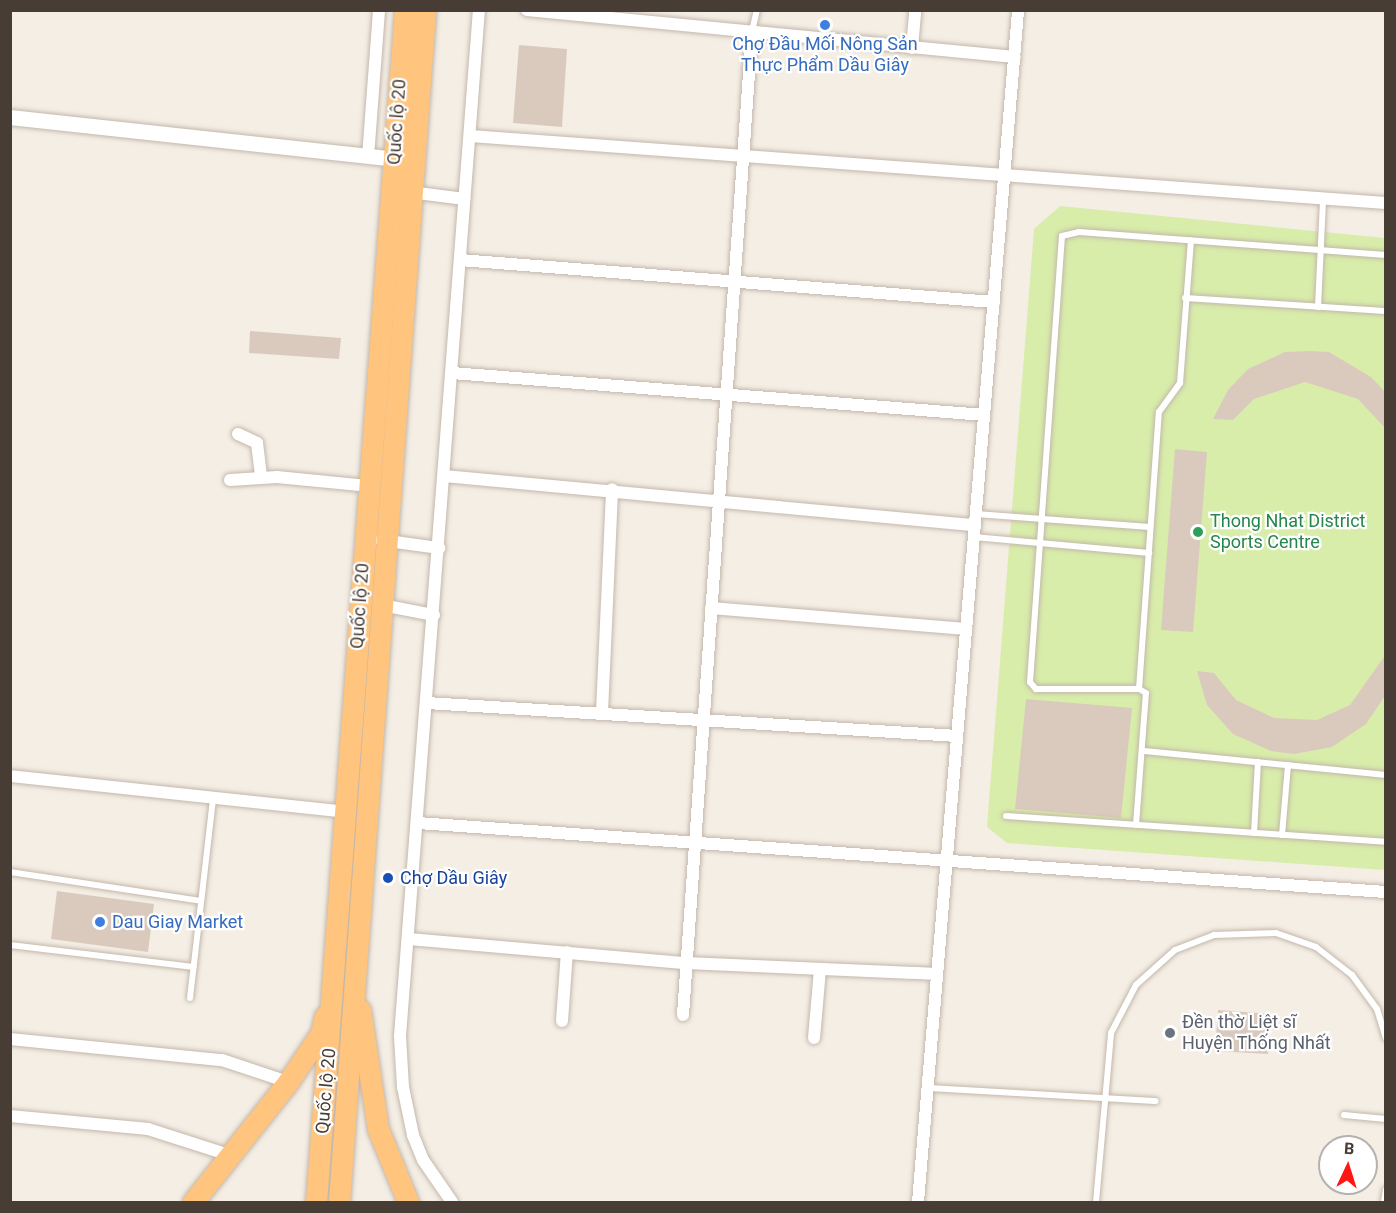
<!DOCTYPE html>
<meta charset="utf-8">
<style>
body{margin:0}
#map{position:relative;width:1396px;height:1213px;overflow:hidden;background:#f4eee5;font-family:Roboto,sans-serif}
div>[style]{position:absolute}
[style*='--x']{left:calc(var(--x)*1px);top:calc(var(--y)*1px);width:calc(var(--w)*1px);rotate:calc(var(--a)*1deg)}
.green>*{inset:0;background:#d8edaa}
.building>*{inset:0;background:#dacabd}
.roads{filter:drop-shadow(0 0 2px #c4b7aa) drop-shadow(0 0 2px #c4b7aa)}
.service>*{height:6px;margin:-3px;padding:0 3px;transform-origin:3px;border-radius:3px;background:#fff}
.minor>*{height:12px;margin:-6px;padding:0 6px;transform-origin:6px;border-radius:6px;background:#fff}
.tertiary>*{height:15px;margin:-7.5px;padding:0 7.5px;transform-origin:7.5px;border-radius:7.5px;background:#fff}
.trunk>*{height:21px;margin:-10.5px;padding:0 10.5px;transform-origin:10.5px;border-radius:10.5px;background:#ffc47d}
.dots>*{width:16px;height:16px;translate:-50% -50%;box-sizing:border-box;border:3px solid #fff;border-radius:50%}
span{translate:-50% -50%;white-space:nowrap;text-align:center;line-height:1.15;-webkit-text-stroke:4.5px #fff;paint-order:stroke}
.shop-label{font-size:18px;color:#366cbe}
.left{translate:0 -50%;text-align:left}
.street-label{font-size:18px;color:#483d34}
.leisure-label{font-size:18px;color:#27864d}
.transit-label{font-size:18px;color:#164399}
.worship-label{font-size:18px;color:#5b616d}
.frame{position:absolute;inset:0;border:12px solid #483d34;pointer-events:none}
.north{position:absolute;left:1318px;top:1135px;width:60px;height:60px;box-sizing:border-box;background:#fff;border:2px solid #b6b1ae;border-radius:50%;rotate:4deg;font-size:16px;font-weight:700;line-height:24px;text-align:center;color:#483d34}
.north::after{content:'';display:block;margin:auto;width:21px;height:27px;background:#ff1512;clip-path:polygon(50% 0,100% 100%,50% 72%,0 100%)}
</style>
<div id="map">
<div class="green">
<div style="clip-path:polygon(1060px 206px,1385px 238px,1385px 870px,1007px 843px,987px 827px,1034px 229px)"></div>
</div>
<div class="building">
<div style="clip-path:polygon(519px 45px,567px 49px,562px 127px,513px 123px)"></div>
<div style="clip-path:polygon(250px 331px,341px 338px,339px 359px,249px 353px)"></div>
<div style="clip-path:polygon(1310px 351px,1329px 352px,1371px 377px,1386px 393px,1386px 429px,1358px 399px,1305px 382px,1254px 399px,1233px 420px,1213px 419px,1228px 390px,1248px 369px,1285px 352px)"></div>
<div style="clip-path:polygon(1175px 449px,1207px 452px,1193px 632px,1161px 630px)"></div>
<div style="clip-path:polygon(1386px 654px,1385px 696px,1366px 724px,1332px 747px,1294px 754px,1271px 751px,1233px 734px,1207px 705px,1197px 671px,1214px 673px,1236px 700px,1274px 718px,1317px 720px,1350px 705px)"></div>
<div style="clip-path:polygon(1026px 699px,1132px 708px,1121px 818px,1015px 809px)"></div>
<div style="clip-path:polygon(57px 891px,154px 904px,148px 952px,51px 939px)"></div>
<div style="clip-path:polygon(1218px 1010px,1271px 1014px,1268px 1054px,1215px 1051px)"></div>
</div>
<div class="roads">
<div class="service">
<div style="--x:752;--y:31;--w:22;--a:-77"></div>
<div style="--x:1185;--y:298;--w:201;--a:3.7"></div>
<div style="--x:1318;--y:307;--w:108;--a:-87.3"></div>
<div style="--x:976;--y:514;--w:174;--a:4.3"></div>
<div style="--x:974;--y:537;--w:176;--a:5.2"></div>
<div style="--x:1139;--y:689;--w:278;--a:-85.9"></div>
<div style="--x:1159;--y:412;--w:36;--a:-54"></div>
<div style="--x:1180;--y:383;--w:143;--a:-85.6"></div>
<div style="--x:1145;--y:751;--w:242;--a:5.7"></div>
<div style="--x:1006;--y:816;--w:381;--a:3.9"></div>
<div style="--x:1136;--y:825;--w:132;--a:-85.7"></div>
<div style="--x:1146;--y:693;--w:8;--a:-150"></div>
<div style="--x:1139;--y:689;--w:103;--a:180"></div>
<div style="--x:1036;--y:689;--w:9;--a:-131"></div>
<div style="--x:1030;--y:682;--w:447;--a:-85.9"></div>
<div style="--x:1062;--y:236;--w:17;--a:-13"></div>
<div style="--x:1079;--y:232;--w:308;--a:4.3"></div>
<div style="--x:1254;--y:833;--w:71;--a:-86.8"></div>
<div style="--x:1282;--y:835;--w:70;--a:-85.1"></div>
<div style="--x:10;--y:872;--w:193;--a:8.6"></div>
<div style="--x:10;--y:945;--w:185;--a:6.8"></div>
<div style="--x:190;--y:998;--w:199;--a:-83.4"></div>
<div style="--x:928;--y:1088;--w:228;--a:3.3"></div>
<div style="--x:1344;--y:1115;--w:42;--a:5.4"></div>
<div style="--x:1096;--y:1202;--w:170;--a:-84.9"></div>
<div style="--x:1111;--y:1033;--w:54;--a:-62.5"></div>
<div style="--x:1136;--y:985;--w:52;--a:-41.9"></div>
<div style="--x:1175;--y:950;--w:42;--a:-21"></div>
<div style="--x:1214;--y:935;--w:62;--a:-1.8"></div>
<div style="--x:1276;--y:933;--w:42;--a:19.3"></div>
<div style="--x:1316;--y:947;--w:46;--a:37.9"></div>
<div style="--x:1352;--y:975;--w:42;--a:53.7"></div>
<div style="--x:1377;--y:1009;--w:30;--a:73"></div>
<div style="--x:1384;--y:1202;--w:13;--a:-81"></div>
</div>
<div class="minor">
<div style="--x:527;--y:10;--w:490;--a:5.5"></div>
<div style="--x:912;--y:48;--w:38;--a:-85"></div>
<div style="--x:470;--y:136;--w:918;--a:4.18"></div>
<div style="--x:368;--y:157;--w:147;--a:-85.7"></div>
<div style="--x:410;--y:192;--w:55;--a:7.3"></div>
<div style="--x:460;--y:260;--w:536;--a:4.5"></div>
<div style="--x:452;--y:373;--w:534;--a:4.51"></div>
<div style="--x:238;--y:434;--w:21;--a:25"></div>
<div style="--x:257;--y:443;--w:34;--a:83"></div>
<div style="--x:444;--y:476;--w:530;--a:5.3"></div>
<div style="--x:230;--y:480;--w:47;--a:-3.7"></div>
<div style="--x:277;--y:477;--w:91;--a:5.6"></div>
<div style="--x:381;--y:540;--w:59;--a:7.9"></div>
<div style="--x:382;--y:605;--w:53;--a:10.9"></div>
<div style="--x:711;--y:608;--w:256;--a:4.7"></div>
<div style="--x:427;--y:703;--w:531;--a:3.56"></div>
<div style="--x:602;--y:712;--w:223;--a:-87.4"></div>
<div style="--x:10;--y:776;--w:338;--a:6.1"></div>
<div style="--x:418;--y:823;--w:970;--a:4.08"></div>
<div style="--x:409;--y:939;--w:278;--a:5"></div>
<div style="--x:686;--y:963;--w:251;--a:2.5"></div>
<div style="--x:683;--y:1015;--w:986;--a:-85.99"></div>
<div style="--x:562;--y:1021;--w:69;--a:-85.9"></div>
<div style="--x:814;--y:1038;--w:68;--a:-85"></div>
<div style="--x:10;--y:1039;--w:213;--a:5.7"></div>
<div style="--x:222;--y:1060;--w:70;--a:18.4"></div>
<div style="--x:10;--y:1116;--w:139;--a:5.4"></div>
<div style="--x:148;--y:1129;--w:88;--a:17.8"></div>
<div style="--x:452;--y:1202;--w:51;--a:-124.6"></div>
<div style="--x:423;--y:1160;--w:27;--a:-112"></div>
<div style="--x:413;--y:1135;--w:49;--a:-101.8"></div>
<div style="--x:403;--y:1087;--w:51;--a:-93.4"></div>
<div style="--x:400;--y:1036;--w:1029;--a:-85.6"></div>
<div style="--x:918;--y:1202;--w:1196;--a:-85.2"></div>
</div>
<div class="tertiary">
<div style="--x:10;--y:117;--w:386;--a:6.2"></div>
</div>
<div class="trunk">
<div style="--x:360;--y:1010;--w:120;--a:81.4"></div>
<div style="--x:378;--y:1129;--w:79;--a:67.7"></div>
<div style="--x:193;--y:1202;--w:153;--a:-51.6"></div>
<div style="--x:288;--y:1082;--w:59;--a:-56"></div>
<div style="--x:321;--y:1033;--w:17;--a:-77"></div>
<div style="--x:316;--y:1202;--w:1195;--a:-85.73"></div>
<div style="--x:339;--y:1202;--w:1195;--a:-85.87"></div>
</div>
</div>
<div class="dots">
<div style="left:825px;top:25px;background:#3f7fe0"></div>
<div style="left:1198px;top:532px;background:#2e9e5b"></div>
<div style="left:388px;top:878px;background:#1a4fb4"></div>
<div style="left:100px;top:922px;background:#3f7fe0"></div>
<div style="left:1170px;top:1033px;background:#6b7280"></div>
</div>
<div class="shop-label">
<span style="left:825px;top:55px">Chợ Đầu Mối Nông Sản<br>Thực Phẩm Dầu Giây</span>
<span class="left" style="left:112px;top:922px">Dau Giay Market</span>
</div>
<div class="street-label">
<span style="left:397px;top:122px;rotate:-86deg">Quốc lộ 20</span>
<span style="left:360px;top:606px;rotate:-86deg">Quốc lộ 20</span>
<span style="left:326px;top:1091px;rotate:-85deg">Quốc lộ 20</span>
</div>
<div class="leisure-label">
<span class="left" style="left:1210px;top:532px">Thong Nhat District<br>Sports Centre</span>
</div>
<div class="transit-label">
<span class="left" style="left:400px;top:878px">Chợ Dầu Giây</span>
</div>
<div class="worship-label">
<span class="left" style="left:1182px;top:1033px">Đền thờ Liệt sĩ<br>Huyện Thống Nhất</span>
</div>
<div class="frame"></div>
<div class="north">B</div>
</div>
